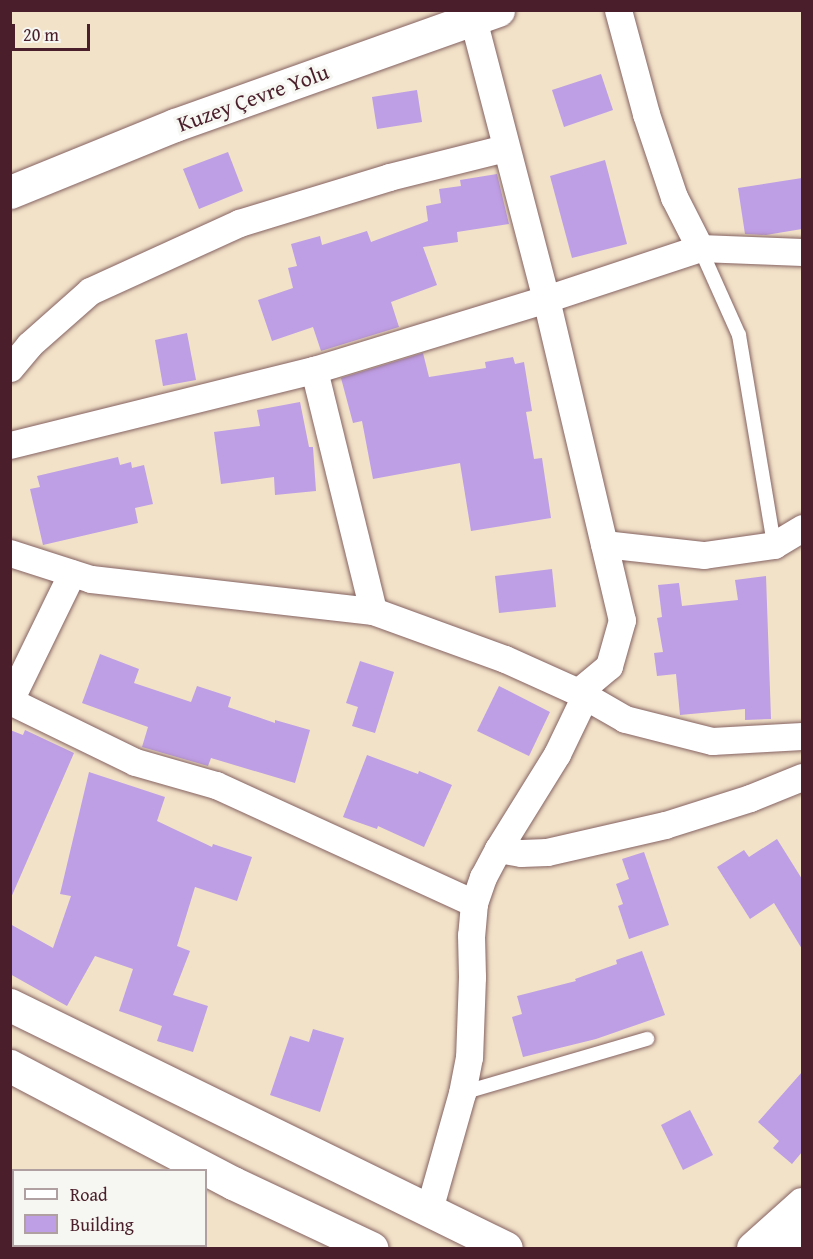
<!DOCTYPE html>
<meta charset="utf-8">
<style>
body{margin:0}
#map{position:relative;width:813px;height:1259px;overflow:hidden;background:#f2e2c8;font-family:"Gentium Book Plus",serif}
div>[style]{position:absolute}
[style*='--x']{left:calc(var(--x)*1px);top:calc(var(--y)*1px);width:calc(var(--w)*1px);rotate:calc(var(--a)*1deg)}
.building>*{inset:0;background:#be9ee5}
.roads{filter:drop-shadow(0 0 2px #856362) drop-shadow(0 0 2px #856362)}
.lane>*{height:14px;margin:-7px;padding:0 7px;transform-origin:7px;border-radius:7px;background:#fff}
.street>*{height:27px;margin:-13.5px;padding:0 13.5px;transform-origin:13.5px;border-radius:13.5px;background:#fff}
.secondary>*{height:33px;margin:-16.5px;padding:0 16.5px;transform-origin:16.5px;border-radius:16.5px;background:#fff}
.primary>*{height:33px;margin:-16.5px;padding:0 16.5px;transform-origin:16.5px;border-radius:16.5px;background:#fff}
span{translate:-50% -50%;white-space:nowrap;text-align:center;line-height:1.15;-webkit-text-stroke:6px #f6f6f2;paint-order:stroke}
.street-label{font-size:22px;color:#4a1f2b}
.frame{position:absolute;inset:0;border:12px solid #4a1f2b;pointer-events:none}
.legend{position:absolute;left:12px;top:1169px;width:195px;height:78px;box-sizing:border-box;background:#f6f6f2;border:2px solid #b1a0a2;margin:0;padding:8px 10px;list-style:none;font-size:18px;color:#4a1f2b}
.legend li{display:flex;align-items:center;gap:12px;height:30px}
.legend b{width:30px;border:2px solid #b1a0a2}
.scale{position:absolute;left:12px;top:24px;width:78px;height:27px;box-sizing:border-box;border:3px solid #4a1f2b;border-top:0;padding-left:8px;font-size:18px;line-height:21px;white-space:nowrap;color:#4a1f2b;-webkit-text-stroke:4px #f6f6f2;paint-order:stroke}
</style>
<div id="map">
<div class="building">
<div style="clip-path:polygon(601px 74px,613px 110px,564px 127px,552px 90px)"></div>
<div style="clip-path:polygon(417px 90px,422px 122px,377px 129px,372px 97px)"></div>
<div style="clip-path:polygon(228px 152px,243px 191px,199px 209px,183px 169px)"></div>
<div style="clip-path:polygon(605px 160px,627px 244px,572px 258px,550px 176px)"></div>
<div style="clip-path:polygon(497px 174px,509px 224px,457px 232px,458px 242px,423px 247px,437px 285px,391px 302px,399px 327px,321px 351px,313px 327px,272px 341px,258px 300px,293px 288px,288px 268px,297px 266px,291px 244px,320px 236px,322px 245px,367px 231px,371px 242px,428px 221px,426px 206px,441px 203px,439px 189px,461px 186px,460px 180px)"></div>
<div style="clip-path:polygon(802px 178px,802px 229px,766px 235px,745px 234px,738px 188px)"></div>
<div style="clip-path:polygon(187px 333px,196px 380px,163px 386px,155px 340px)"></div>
<div style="clip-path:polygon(423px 353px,429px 377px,486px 368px,485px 362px,513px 357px,515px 364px,524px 362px,532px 411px,526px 412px,534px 459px,542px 458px,551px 518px,471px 531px,460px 463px,373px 479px,362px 421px,353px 423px,341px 378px)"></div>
<div style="clip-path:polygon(300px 402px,309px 447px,313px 447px,316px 491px,275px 495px,274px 477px,221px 484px,214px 432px,260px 426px,257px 410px)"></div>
<div style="clip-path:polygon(118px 457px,120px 465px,131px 462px,132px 468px,144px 465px,153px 504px,135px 508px,138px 523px,43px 545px,30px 489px,40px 487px,37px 476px)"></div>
<div style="clip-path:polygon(552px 569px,556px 607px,499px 613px,495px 576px)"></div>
<div style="clip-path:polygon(766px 576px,771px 719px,745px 720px,745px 709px,680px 715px,676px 674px,657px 676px,654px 653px,663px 652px,657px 618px,662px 617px,658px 585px,679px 583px,682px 606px,738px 600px,735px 580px)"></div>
<div style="clip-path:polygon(100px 654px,139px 669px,134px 683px,191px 702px,197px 686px,231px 697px,228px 707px,275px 723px,275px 720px,310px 730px,295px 783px,211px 758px,208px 766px,142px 747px,148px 727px,82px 703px)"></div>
<div style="clip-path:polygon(360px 661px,394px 672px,375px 733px,352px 726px,358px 707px,346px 703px)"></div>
<div style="clip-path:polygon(499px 686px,550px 712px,529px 756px,477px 731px)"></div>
<div style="clip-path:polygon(10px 730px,23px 735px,25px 730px,74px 753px,10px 900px)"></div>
<div style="clip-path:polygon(367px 755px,418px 774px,419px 771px,452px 785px,424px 847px,378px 826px,377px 829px,343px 817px)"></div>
<div style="clip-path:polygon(89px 772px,165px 797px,157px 821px,212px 847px,213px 844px,252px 857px,237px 901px,195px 887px,177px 946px,190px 951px,173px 995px,208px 1006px,193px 1052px,157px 1041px,162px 1026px,119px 1011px,133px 969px,95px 956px,67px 1006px,10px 974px,10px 924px,53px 948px,71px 896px,60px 894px)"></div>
<div style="clip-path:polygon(777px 839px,802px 879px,802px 949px,774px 903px,750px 919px,717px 867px,744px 850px,749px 857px)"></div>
<div style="clip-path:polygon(644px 852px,669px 925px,629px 939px,618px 906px,623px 904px,616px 884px,629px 879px,622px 859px)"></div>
<div style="clip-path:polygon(642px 951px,665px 1015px,596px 1039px,523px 1057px,512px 1017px,522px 1014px,517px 996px,576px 981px,575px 979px,617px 964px,616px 960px)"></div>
<div style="clip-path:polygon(313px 1029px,344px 1038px,320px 1112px,270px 1095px,290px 1036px,309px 1042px)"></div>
<div style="clip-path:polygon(802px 1072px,802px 1152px,792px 1164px,773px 1148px,779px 1141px,758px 1122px)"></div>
<div style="clip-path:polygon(690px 1110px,713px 1155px,683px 1170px,661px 1125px)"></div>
</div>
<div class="roads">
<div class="lane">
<div style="--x:700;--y:248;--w:95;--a:65.9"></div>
<div style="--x:739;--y:335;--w:213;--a:80.5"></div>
<div style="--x:462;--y:1093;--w:193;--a:-16.3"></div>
</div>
<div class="street">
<div style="--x:467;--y:10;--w:11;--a:56"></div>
<div style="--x:473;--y:19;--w:289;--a:75.4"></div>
<div style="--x:546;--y:299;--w:330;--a:76.7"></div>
<div style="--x:622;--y:620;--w:48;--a:105.8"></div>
<div style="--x:609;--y:666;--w:40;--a:140"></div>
<div style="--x:578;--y:692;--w:11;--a:68"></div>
<div style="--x:582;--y:702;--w:58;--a:115.7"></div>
<div style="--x:557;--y:754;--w:112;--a:121.8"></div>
<div style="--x:498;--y:849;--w:32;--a:118"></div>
<div style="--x:483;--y:877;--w:28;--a:109"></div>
<div style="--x:618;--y:10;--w:108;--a:74.9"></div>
<div style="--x:646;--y:114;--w:88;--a:71.4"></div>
<div style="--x:674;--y:197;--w:57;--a:63"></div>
<div style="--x:10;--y:368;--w:30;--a:-50"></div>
<div style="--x:29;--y:345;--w:81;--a:-41.5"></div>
<div style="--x:90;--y:291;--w:164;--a:-24.5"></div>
<div style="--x:239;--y:223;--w:157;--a:-17"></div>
<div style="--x:389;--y:177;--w:120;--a:-14"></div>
<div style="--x:314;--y:370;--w:248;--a:76.2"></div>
<div style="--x:10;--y:445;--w:313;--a:-13.9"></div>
<div style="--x:314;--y:370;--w:243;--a:-17"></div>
<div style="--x:546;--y:299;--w:162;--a:-18.3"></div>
<div style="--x:700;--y:248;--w:102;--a:2.2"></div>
<div style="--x:604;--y:544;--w:101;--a:6.3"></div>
<div style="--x:704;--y:555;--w:71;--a:-8.1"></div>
<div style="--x:774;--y:545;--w:33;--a:-31"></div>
<div style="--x:10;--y:553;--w:85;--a:17.8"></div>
<div style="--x:91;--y:579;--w:284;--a:6.5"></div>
<div style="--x:373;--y:611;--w:140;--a:20"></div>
<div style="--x:505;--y:659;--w:80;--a:24.3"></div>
<div style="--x:578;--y:692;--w:54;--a:29.9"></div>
<div style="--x:625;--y:719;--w:90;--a:14.2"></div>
<div style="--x:712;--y:741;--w:90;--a:-3.2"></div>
<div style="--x:10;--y:700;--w:141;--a:-64"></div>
<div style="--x:10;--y:701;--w:139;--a:26"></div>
<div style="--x:135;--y:762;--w:84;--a:15.9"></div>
<div style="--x:216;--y:785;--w:284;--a:24.6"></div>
<div style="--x:474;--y:903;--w:32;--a:95"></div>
<div style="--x:471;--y:935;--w:42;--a:88.6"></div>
<div style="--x:472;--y:977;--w:80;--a:92.1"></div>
<div style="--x:469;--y:1057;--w:37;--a:101"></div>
<div style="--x:462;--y:1093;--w:122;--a:105.8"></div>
<div style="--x:498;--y:849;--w:23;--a:10"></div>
<div style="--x:521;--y:853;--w:26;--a:-2"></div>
<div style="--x:547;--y:852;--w:121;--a:-12.9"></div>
<div style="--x:665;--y:825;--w:89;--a:-17.6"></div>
<div style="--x:750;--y:798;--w:56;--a:-22"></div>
</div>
<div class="secondary">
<div style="--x:10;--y:1005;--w:552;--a:26.1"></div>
<div style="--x:10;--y:1066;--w:252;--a:27.7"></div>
<div style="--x:233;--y:1183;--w:153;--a:25.2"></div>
<div style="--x:753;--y:1248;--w:66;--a:-41.9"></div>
<div style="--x:792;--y:1248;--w:19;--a:-58"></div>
</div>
<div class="primary">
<div style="--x:10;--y:192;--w:178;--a:-22.1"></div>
<div style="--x:175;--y:125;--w:343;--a:-19.6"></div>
</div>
</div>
<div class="street-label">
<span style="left:253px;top:98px;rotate:-20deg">Kuzey Çevre Yolu</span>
</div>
<div class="frame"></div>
<ul class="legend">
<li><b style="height:8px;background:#fff"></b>Road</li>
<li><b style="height:16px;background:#be9ee5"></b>Building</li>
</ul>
<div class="scale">20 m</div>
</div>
